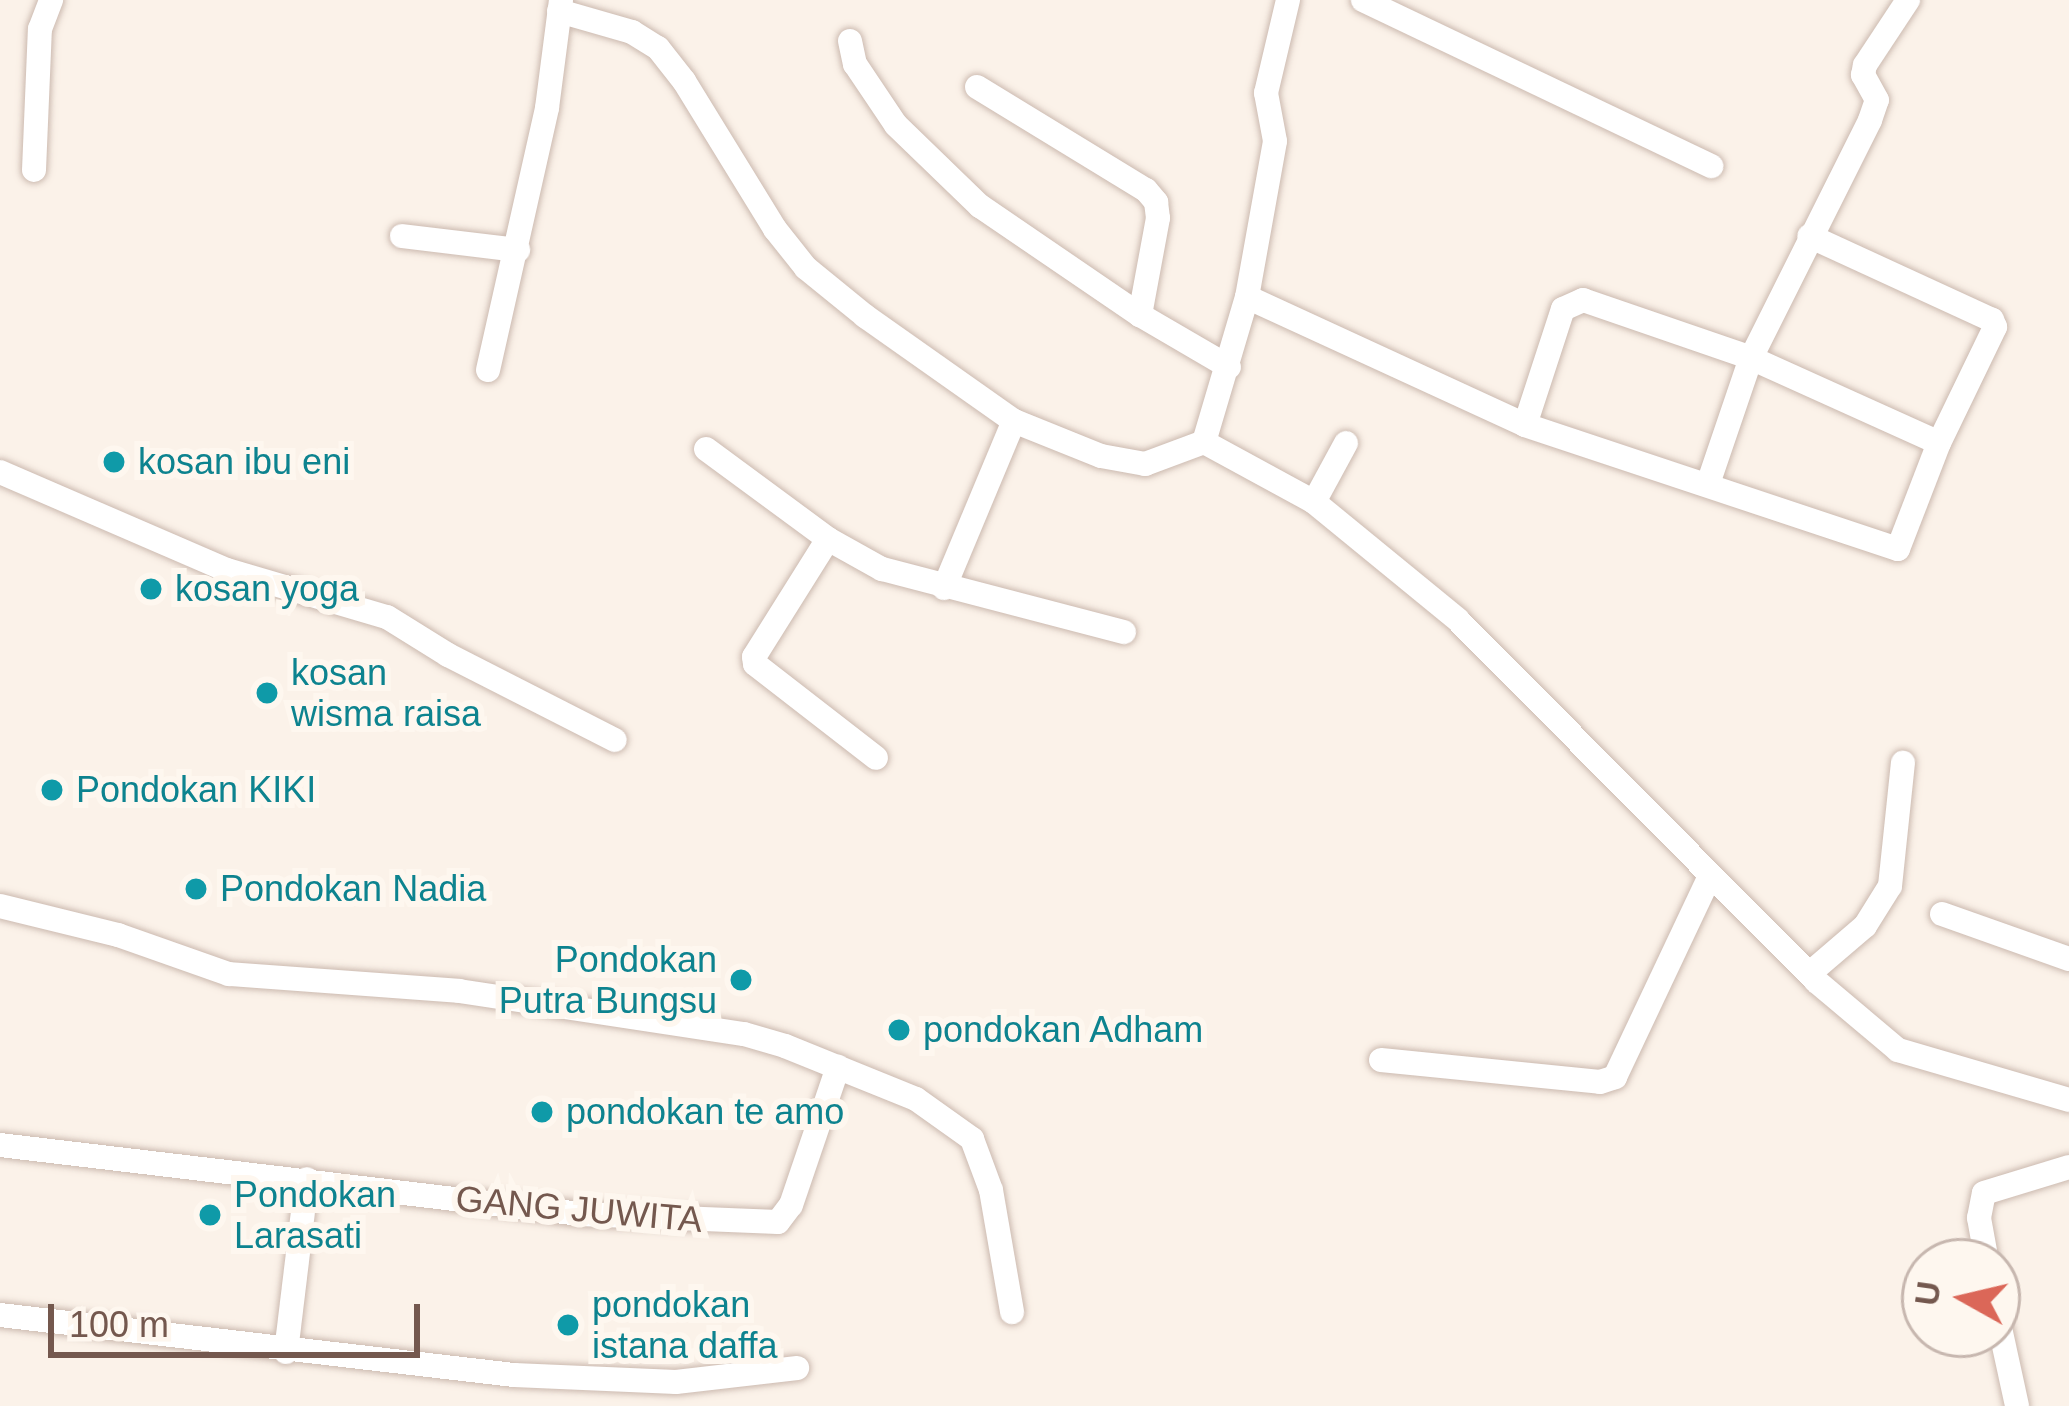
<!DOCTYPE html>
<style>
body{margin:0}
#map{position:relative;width:2069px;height:1406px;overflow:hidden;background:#fbf2e9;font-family:Arial,sans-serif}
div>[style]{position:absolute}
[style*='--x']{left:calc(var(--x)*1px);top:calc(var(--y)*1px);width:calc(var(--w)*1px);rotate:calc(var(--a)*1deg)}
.roads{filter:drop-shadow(0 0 3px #ccbab0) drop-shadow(0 0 3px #ccbab0)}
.minor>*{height:24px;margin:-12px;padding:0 12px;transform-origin:12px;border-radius:12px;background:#fff}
.dots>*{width:33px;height:33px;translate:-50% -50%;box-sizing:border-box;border:6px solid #fef7ef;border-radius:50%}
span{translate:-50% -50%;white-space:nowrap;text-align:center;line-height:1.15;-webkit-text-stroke:12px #fef7ef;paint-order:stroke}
.culture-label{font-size:36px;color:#0d838f}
.left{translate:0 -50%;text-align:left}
.right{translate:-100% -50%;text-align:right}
.street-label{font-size:36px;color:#74584e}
.north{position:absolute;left:1901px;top:1238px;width:120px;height:120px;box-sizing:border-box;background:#fef7ef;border:3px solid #c7b7af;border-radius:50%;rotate:278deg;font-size:33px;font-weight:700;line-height:48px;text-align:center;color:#74584e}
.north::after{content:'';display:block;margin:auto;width:42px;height:54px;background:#db6758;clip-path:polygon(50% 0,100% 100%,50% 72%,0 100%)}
.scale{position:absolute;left:48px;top:1304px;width:372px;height:54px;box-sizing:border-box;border:6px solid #74584e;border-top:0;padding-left:15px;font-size:36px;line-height:42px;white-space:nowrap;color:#74584e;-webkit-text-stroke:9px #fef7ef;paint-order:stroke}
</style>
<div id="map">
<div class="roads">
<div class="minor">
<div style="--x:1363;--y:0;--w:386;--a:25.5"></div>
<div style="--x:559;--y:11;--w:76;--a:16"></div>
<div style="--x:632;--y:32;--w:31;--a:32"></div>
<div style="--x:658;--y:48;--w:42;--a:51.8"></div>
<div style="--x:684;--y:81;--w:174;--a:58.4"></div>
<div style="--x:775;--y:229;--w:50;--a:51.5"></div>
<div style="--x:806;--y:268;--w:76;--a:39.1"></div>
<div style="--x:865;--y:316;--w:182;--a:35.2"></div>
<div style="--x:1014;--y:421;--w:94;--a:21.9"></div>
<div style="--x:1101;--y:456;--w:45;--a:10.3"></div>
<div style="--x:1145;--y:464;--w:63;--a:-20.4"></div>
<div style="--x:1204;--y:442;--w:125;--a:28.6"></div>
<div style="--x:1314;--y:502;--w:186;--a:39.3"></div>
<div style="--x:1458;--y:620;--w:508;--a:45.24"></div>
<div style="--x:1816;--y:981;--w:107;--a:40.1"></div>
<div style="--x:1898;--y:1050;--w:178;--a:16.3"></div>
<div style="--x:850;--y:41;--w:24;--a:78"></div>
<div style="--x:855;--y:64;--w:73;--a:56.1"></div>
<div style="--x:896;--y:125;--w:117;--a:44"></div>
<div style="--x:980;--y:206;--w:194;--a:34.3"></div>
<div style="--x:1140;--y:315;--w:103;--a:30.3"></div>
<div style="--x:977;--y:87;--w:198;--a:31.4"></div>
<div style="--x:1146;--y:190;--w:16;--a:50"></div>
<div style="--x:1156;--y:202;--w:16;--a:83"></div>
<div style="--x:1158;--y:218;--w:99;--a:100.5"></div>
<div style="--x:34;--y:170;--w:141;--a:-87.6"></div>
<div style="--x:40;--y:29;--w:31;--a:-69"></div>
<div style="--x:402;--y:236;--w:117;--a:6.9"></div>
<div style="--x:1247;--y:297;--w:306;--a:24.7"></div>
<div style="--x:1525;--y:425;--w:393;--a:18.4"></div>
<div style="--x:1898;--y:549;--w:114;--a:-68.9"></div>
<div style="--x:1939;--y:443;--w:129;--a:-64.2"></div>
<div style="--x:1995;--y:327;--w:8;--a:-113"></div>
<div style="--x:1992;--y:320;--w:201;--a:-155.3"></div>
<div style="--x:488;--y:370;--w:269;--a:-77.3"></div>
<div style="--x:547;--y:108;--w:109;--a:-82.6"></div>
<div style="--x:1525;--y:425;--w:122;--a:-71.9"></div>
<div style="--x:1563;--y:309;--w:22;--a:-24"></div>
<div style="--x:1583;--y:300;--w:178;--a:19"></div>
<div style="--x:1751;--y:358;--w:206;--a:24.3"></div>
<div style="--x:1204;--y:442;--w:151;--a:-73.5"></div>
<div style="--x:1247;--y:297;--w:158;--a:-79.8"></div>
<div style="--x:1275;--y:141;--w:49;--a:-100.6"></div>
<div style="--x:1266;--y:93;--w:96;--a:-76.7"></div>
<div style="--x:706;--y:449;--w:152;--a:36.4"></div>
<div style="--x:828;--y:539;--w:62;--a:29.1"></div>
<div style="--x:882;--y:569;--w:250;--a:14.6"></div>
<div style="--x:0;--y:472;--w:247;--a:23.4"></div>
<div style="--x:227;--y:570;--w:167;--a:16.4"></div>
<div style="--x:387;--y:617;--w:72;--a:31.9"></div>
<div style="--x:448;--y:655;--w:187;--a:27"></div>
<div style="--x:1708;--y:484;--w:133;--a:-71.2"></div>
<div style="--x:1751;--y:358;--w:266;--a:-63.4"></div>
<div style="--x:1870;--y:120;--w:21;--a:-71"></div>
<div style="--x:1877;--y:100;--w:29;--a:-119"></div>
<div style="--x:1863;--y:75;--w:10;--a:-79"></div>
<div style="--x:1865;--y:65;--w:78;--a:-56.5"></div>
<div style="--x:1314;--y:502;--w:67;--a:-61.5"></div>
<div style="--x:828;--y:539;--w:139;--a:122.1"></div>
<div style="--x:754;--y:657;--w:7;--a:82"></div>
<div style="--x:755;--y:664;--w:153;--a:37.8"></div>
<div style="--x:944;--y:588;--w:181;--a:-67.3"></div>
<div style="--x:0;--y:906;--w:122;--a:13.8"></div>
<div style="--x:118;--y:935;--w:118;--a:19.4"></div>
<div style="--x:229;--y:974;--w:231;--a:4.2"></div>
<div style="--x:459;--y:991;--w:288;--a:8.6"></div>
<div style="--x:744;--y:1034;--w:43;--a:16.3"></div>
<div style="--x:785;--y:1046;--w:141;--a:22"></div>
<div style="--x:916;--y:1099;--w:69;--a:35.5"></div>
<div style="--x:972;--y:1139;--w:54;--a:69.6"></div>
<div style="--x:991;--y:1190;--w:124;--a:80.2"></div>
<div style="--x:1942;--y:914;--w:135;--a:19.5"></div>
<div style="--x:1810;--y:973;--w:72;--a:-40.5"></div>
<div style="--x:1865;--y:926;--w:47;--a:-58"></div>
<div style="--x:1890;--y:886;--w:124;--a:-84"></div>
<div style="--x:1381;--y:1060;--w:220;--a:5.7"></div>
<div style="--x:1600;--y:1082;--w:16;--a:-18"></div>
<div style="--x:1615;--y:1077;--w:222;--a:-64.7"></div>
<div style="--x:0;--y:1145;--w:584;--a:6.78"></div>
<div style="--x:580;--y:1214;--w:198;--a:2.3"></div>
<div style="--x:778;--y:1222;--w:21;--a:-53"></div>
<div style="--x:791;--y:1205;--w:146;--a:-71.2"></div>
<div style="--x:1987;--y:1262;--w:45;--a:-100.3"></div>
<div style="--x:1979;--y:1218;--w:25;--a:-79"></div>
<div style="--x:1984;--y:1193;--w:89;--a:-17"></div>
<div style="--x:1997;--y:1314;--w:94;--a:77.7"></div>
<div style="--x:0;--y:1315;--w:517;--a:6.66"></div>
<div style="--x:514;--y:1375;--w:162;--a:2.5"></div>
<div style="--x:676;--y:1382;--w:122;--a:-6.6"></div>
<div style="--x:286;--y:1352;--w:174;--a:-83.1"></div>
</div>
</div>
<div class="dots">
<div style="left:114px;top:462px;background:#0f9aa8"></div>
<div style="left:151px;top:589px;background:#0f9aa8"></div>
<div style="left:267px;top:693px;background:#0f9aa8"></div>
<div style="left:52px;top:790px;background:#0f9aa8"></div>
<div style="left:196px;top:889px;background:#0f9aa8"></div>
<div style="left:741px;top:980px;background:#0f9aa8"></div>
<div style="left:899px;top:1030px;background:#0f9aa8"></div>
<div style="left:542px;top:1112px;background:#0f9aa8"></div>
<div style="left:210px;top:1215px;background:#0f9aa8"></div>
<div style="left:568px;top:1325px;background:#0f9aa8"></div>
</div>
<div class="culture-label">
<span class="left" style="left:138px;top:462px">kosan ibu eni</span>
<span class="left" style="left:175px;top:589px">kosan yoga</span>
<span class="left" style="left:291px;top:693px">kosan<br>wisma raisa</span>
<span class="left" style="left:76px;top:790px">Pondokan KIKI</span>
<span class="left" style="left:220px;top:889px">Pondokan Nadia</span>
<span class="right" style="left:717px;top:980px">Pondokan<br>Putra Bungsu</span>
<span class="left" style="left:923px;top:1030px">pondokan Adham</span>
<span class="left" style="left:566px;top:1112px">pondokan te amo</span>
<span class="left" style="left:234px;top:1215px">Pondokan<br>Larasati</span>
<span class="left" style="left:592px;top:1325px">pondokan<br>istana daffa</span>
</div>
<div class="street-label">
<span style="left:579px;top:1209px;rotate:5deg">GANG JUWITA</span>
</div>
<div class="north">U</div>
<div class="scale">100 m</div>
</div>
